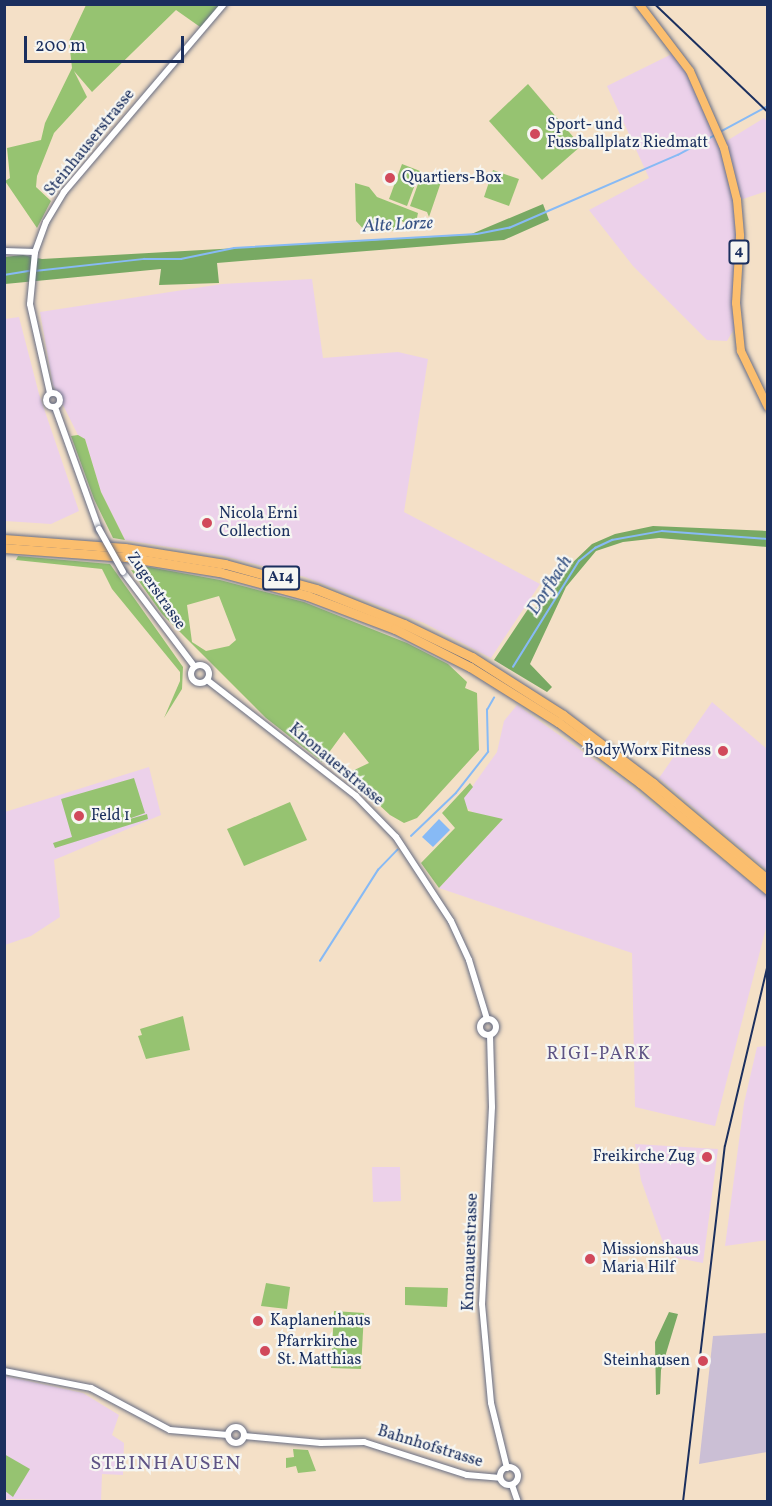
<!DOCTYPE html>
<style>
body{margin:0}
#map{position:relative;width:772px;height:1506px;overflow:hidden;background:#f4e0c7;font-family:Vollkorn,serif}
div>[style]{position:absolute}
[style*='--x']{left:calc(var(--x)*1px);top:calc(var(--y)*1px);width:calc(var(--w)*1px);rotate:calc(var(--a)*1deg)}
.built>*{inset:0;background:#ecd1ea}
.industrial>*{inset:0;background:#cbbfd5}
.green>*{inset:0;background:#96c371}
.forest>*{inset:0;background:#78a963}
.water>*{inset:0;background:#87baf5}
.stream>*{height:1.5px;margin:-0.75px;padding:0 0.75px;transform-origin:0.75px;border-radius:0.75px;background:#87baf5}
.roads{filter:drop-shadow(0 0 2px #676d83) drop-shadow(0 0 2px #676d83)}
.minor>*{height:6px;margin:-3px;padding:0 3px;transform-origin:3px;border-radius:3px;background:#fff}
.minor>.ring{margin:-3px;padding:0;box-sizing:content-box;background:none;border:6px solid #fff;border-radius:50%}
.major>*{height:8px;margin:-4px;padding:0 4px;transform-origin:4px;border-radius:4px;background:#fbbe6e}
.highway>*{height:9px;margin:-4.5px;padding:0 4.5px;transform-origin:4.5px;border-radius:4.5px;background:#fbbe6e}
.rail>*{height:1.5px;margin:-0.75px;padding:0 0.75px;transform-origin:0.75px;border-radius:0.75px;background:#1b2f5e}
.bridges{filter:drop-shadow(0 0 2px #676d83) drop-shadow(0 0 2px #676d83)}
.minor-bridge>*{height:6px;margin:-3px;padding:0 3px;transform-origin:3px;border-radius:3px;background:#fff}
.dots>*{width:16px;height:16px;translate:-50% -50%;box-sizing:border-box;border:3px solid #f6f6f2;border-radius:50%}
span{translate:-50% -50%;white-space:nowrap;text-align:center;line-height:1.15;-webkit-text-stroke:4.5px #f6f6f2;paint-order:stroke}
.shield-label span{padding:2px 4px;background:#f6f6f2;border:2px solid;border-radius:4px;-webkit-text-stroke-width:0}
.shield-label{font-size:15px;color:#1b2f5e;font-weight:700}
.poi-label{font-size:16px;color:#1b2f5e}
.left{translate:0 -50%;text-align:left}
.right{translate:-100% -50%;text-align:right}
.street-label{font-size:16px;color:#1b2f5e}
.water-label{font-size:18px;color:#365284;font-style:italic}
.neighbourhood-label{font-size:18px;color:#5e5384;letter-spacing:1.5px}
.quarter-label{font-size:20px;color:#5e5384;letter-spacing:1.5px}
.frame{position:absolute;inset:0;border:6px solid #1b2f5e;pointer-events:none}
.scale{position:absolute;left:24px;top:36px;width:160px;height:27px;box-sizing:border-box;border:3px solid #1b2f5e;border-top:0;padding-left:8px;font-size:18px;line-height:21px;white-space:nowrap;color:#1b2f5e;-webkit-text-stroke:4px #f6f6f2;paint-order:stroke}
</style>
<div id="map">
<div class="built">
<div style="clip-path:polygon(678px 51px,725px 142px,764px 118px,767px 122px,767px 191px,737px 201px,737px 324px,727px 341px,707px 340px,633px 266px,589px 210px,649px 178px,607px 86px)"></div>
<div style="clip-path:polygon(312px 279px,323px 358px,398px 352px,428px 359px,404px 512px,540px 584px,491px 658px,424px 623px,305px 577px,220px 555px,125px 540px,101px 492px,85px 439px,78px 435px,53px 385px,40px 312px,222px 284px)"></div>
<div style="clip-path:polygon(19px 317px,39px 394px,79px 511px,51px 524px,5px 521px,5px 319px)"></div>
<div style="clip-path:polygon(712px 702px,767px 749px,767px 870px,659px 778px)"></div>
<div style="clip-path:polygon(517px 705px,628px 784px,767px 896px,767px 924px,715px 1126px,635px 1107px,632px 953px,439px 888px,503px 819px,478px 816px,464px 806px,464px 798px,497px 752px,504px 721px)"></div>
<div style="clip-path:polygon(149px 767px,161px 815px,54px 860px,60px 917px,31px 936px,5px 945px,5px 812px)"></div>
<div style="clip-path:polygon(767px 1046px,767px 1240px,725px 1246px,744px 1103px,757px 1047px)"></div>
<div style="clip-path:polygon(635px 1144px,718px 1149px,703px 1263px,677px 1258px,665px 1248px,641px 1180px)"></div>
<div style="clip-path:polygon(372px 1167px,400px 1167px,401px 1201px,373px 1202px)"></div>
<div style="clip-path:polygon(5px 1376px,83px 1393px,119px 1415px,112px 1435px,124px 1443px,123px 1475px,102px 1474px,101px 1501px,5px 1499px)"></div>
</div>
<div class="industrial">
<div style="clip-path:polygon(767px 1333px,767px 1452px,699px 1464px,713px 1336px)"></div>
</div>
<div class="green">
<div style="clip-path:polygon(86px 5px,224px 5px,203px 29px,176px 10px,92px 92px,74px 71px,87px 97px,54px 133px,37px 176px,36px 187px,51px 201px,37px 228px,5px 181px,10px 178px,7px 148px,41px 140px,45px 123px,72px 68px,69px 41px)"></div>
<div style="clip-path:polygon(528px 84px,581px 146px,542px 180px,489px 121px)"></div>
<div style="clip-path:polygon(402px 164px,420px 171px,407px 206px,389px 199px)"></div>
<div style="clip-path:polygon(493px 170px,519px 179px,509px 206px,484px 197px)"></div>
<div style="clip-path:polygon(422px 173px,441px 182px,429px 217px,427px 212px,410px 206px)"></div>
<div style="clip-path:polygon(355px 183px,369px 187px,377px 197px,418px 213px,415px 227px,399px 220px,398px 230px,367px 233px,356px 221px)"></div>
<div style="clip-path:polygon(78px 435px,85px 439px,101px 492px,125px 540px,113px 538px,94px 499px,71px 436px)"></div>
<div style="clip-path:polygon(18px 556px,110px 564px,183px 667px,182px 689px,164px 718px,180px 681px,180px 672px,112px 589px,102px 569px,16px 560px)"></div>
<div style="clip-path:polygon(evenodd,138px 565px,220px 580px,304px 602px,407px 643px,448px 664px,467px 682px,465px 688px,477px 693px,479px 750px,417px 818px,404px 823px,390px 815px,349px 777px,348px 773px,369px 763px,344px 732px,322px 762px,266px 718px,162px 614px,131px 570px,143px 572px,138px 565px,219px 596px,236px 640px,229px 646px,206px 651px,192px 642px,187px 605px,219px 596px)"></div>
<div style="clip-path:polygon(134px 778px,145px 813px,123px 821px,147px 814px,148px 819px,55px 848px,53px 843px,72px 837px,61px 799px)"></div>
<div style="clip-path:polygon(470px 783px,473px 787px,464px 798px,468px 811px,503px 819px,439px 888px,421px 863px,455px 828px,442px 813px)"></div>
<div style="clip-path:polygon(290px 802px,307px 840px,244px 866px,227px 829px)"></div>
<div style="clip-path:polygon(183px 1016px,190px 1050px,146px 1059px,138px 1036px,142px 1035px,140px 1029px)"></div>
<div style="clip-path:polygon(266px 1283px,290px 1287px,287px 1309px,261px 1306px)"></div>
<div style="clip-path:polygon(405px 1287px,448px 1288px,447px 1307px,405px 1305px)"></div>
<div style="clip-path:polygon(334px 1311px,364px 1313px,361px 1369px,331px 1368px)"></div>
<div style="clip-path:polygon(293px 1449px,308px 1450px,316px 1471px,298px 1473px,296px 1466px,286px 1468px,286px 1458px,294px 1457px)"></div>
<div style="clip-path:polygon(4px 1454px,30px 1469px,13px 1497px,5px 1491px)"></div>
</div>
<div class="forest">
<div style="clip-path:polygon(543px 204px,549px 220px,504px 240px,217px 263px,219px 283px,159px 285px,161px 269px,5px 284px,4px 257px,23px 255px,42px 259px,469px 235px)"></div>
<div style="clip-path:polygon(653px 526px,767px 531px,767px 547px,659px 538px,623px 542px,596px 551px,566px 587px,530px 664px,552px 687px,547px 692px,494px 660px,528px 609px,544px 606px,569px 566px,592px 544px,615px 534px)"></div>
<div style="clip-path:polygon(669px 1312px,678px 1314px,661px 1370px,660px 1394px,656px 1395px,655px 1342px)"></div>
</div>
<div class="water">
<div style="clip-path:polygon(439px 819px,450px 830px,433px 847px,422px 837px)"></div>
</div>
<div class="stream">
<div style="--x:722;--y:131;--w:52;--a:-28.5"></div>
<div style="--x:35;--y:271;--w:110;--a:-6.3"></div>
<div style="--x:144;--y:259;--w:37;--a:0"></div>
<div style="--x:181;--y:259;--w:54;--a:-11.7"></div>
<div style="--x:234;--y:248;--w:243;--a:-3.3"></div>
<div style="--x:477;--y:234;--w:33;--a:-11"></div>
<div style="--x:509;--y:228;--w:184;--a:-23.4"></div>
<div style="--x:678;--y:155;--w:42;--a:-28.4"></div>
<div style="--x:4;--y:275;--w:26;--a:-9"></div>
<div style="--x:513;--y:667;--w:125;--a:-58.1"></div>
<div style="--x:579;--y:561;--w:21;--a:-39"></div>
<div style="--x:595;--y:548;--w:19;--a:-25"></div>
<div style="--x:612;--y:540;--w:51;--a:-10.2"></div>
<div style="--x:662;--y:531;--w:106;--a:4.3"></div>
<div style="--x:411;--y:836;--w:62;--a:-43.7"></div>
<div style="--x:456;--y:793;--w:52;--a:-52"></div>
<div style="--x:488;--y:752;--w:42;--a:-91.4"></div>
<div style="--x:487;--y:710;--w:14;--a:-60"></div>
<div style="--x:320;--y:961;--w:108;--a:-57.5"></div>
<div style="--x:378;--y:870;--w:28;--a:-46"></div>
</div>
<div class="roads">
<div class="minor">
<div style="--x:4;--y:251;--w:31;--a:2"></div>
<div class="ring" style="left:46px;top:393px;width:8px;height:8px"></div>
<div style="--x:50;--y:393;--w:91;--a:-102.7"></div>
<div style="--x:30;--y:304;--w:52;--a:-84.5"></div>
<div style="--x:35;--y:252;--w:32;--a:-70"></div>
<div style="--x:46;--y:222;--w:35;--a:-59"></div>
<div style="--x:64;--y:192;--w:247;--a:-49.6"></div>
<div style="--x:55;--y:407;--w:130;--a:70.2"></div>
<div style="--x:123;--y:572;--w:118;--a:52.9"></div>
<div class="ring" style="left:191px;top:665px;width:12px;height:12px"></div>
<div style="--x:207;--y:680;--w:189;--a:37.9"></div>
<div style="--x:356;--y:796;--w:57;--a:45.7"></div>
<div style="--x:396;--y:837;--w:100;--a:56.8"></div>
<div style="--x:451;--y:921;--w:43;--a:65.2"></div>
<div style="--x:469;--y:960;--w:62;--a:73"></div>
<div class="ring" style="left:480px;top:1019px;width:10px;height:10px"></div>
<div style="--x:490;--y:1035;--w:72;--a:88.4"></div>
<div style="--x:492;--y:1107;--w:197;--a:92.9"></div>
<div style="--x:482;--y:1304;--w:99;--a:84.8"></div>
<div style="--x:491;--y:1403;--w:67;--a:76.2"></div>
<div style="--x:4;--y:1371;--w:89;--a:11.1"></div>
<div style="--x:91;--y:1388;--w:89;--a:28"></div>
<div style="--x:170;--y:1430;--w:58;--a:4.9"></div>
<div class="ring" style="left:228px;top:1427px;width:10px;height:10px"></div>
<div style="--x:244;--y:1436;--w:77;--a:5.2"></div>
<div style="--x:321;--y:1443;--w:43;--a:-1.3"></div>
<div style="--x:364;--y:1442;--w:108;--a:17.8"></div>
<div style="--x:467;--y:1475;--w:33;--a:5"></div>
<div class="ring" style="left:500px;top:1467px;width:12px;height:12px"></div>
<div style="--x:512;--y:1485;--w:18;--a:71"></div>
</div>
<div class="major">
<div style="--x:639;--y:4;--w:84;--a:52.7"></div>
<div style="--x:690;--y:71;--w:84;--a:66.2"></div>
<div style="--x:724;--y:148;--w:54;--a:76"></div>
<div style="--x:737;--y:200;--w:36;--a:85"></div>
<div style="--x:740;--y:236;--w:67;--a:93.4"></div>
<div style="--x:736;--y:303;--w:48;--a:84.1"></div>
<div style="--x:741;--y:351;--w:62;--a:64.3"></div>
</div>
<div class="highway">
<div style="--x:4;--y:539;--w:121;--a:4.3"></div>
<div style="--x:125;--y:548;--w:101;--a:9.1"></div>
<div style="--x:225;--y:564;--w:94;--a:15.4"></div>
<div style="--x:316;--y:589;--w:95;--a:21.7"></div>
<div style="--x:404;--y:624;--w:76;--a:25.9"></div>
<div style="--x:472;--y:657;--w:108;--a:32.5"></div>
<div style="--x:563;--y:715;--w:113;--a:37.1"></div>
<div style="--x:653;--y:783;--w:150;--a:40.1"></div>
<div style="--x:4;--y:548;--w:122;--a:4.2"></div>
<div style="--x:126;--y:557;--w:94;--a:9.2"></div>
<div style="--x:219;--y:572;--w:92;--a:15.1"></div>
<div style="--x:308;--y:596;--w:93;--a:20.8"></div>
<div style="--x:395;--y:629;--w:84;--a:26.9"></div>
<div style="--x:470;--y:667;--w:104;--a:32"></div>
<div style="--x:558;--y:722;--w:102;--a:36.6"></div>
<div style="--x:640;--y:783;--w:167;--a:39.9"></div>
</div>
</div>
<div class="rail">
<div style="--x:655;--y:4;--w:156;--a:43.7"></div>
<div style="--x:683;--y:1502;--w:358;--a:-83.3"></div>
<div style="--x:725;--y:1146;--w:187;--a:-76.7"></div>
</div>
<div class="bridges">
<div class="minor-bridge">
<div style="--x:99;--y:529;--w:49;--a:60.8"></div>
</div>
</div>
<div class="dots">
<div style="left:535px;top:134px;background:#d1495b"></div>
<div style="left:390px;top:178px;background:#d1495b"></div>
<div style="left:207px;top:523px;background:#d1495b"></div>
<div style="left:723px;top:751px;background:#d1495b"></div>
<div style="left:79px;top:816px;background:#d1495b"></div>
<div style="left:707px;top:1157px;background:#d1495b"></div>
<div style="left:590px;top:1259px;background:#d1495b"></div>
<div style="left:258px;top:1321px;background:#d1495b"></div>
<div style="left:265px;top:1351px;background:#d1495b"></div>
<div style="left:703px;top:1361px;background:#d1495b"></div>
</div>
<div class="shield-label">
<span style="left:739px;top:252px">4</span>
<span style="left:281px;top:578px">A14</span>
</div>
<div class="poi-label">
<span class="left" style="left:547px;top:134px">Sport- und<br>Fussballplatz Riedmatt</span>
<span class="left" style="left:402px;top:178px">Quartiers-Box</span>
<span class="left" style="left:219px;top:523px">Nicola Erni<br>Collection</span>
<span class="right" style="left:711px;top:751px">BodyWorx Fitness</span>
<span class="left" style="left:91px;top:816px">Feld 1</span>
<span class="right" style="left:695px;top:1157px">Freikirche Zug</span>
<span class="left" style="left:602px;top:1259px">Missionshaus<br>Maria Hilf</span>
<span class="left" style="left:270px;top:1321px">Kaplanenhaus</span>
<span class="left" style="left:277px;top:1351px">Pfarrkirche<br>St. Matthias</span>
<span class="right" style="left:690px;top:1361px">Steinhausen</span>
</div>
<div class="street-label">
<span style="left:90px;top:143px;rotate:-51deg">Steinhauserstrasse</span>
<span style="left:156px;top:591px;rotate:55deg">Zugerstrasse</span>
<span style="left:336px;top:765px;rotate:40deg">Knonauerstrasse</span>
<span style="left:471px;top:1252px;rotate:-88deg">Knonauerstrasse</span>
<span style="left:430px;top:1447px;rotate:17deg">Bahnhofstrasse</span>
</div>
<div class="water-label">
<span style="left:398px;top:226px;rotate:-3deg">Alte Lorze</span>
<span style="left:551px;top:586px;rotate:-57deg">Dorfbach</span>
</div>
<div class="neighbourhood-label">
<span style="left:599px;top:1055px">RIGI-PARK</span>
</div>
<div class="quarter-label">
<span style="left:166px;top:1464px">STEINHAUSEN</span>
</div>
<div class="frame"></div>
<div class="scale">200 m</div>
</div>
